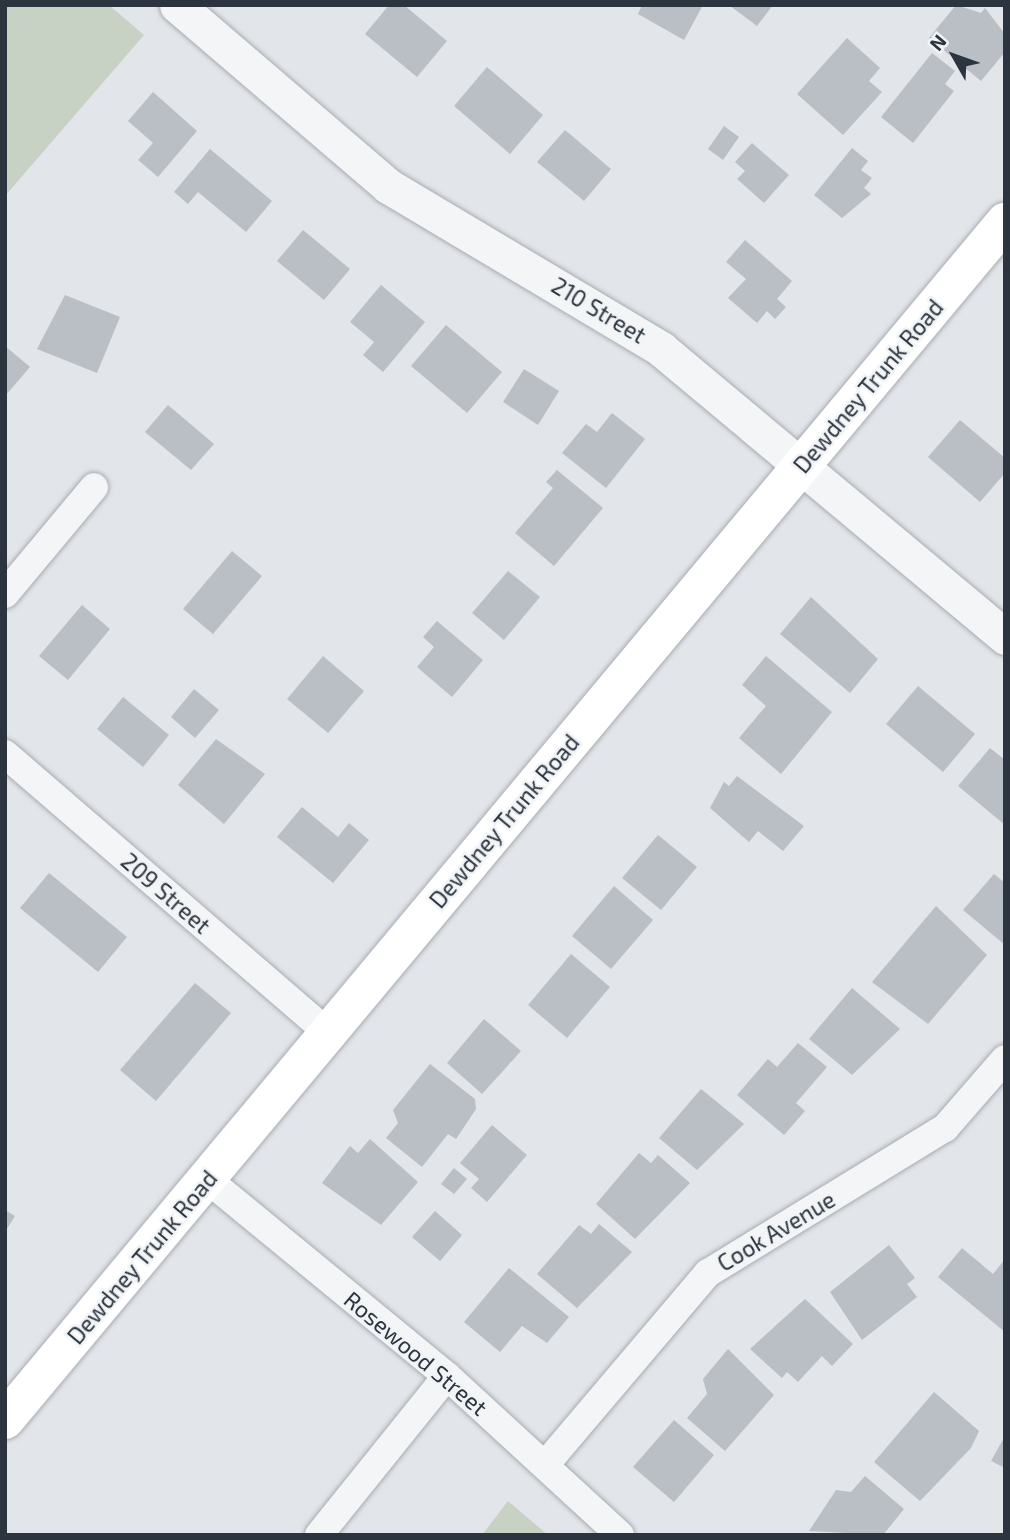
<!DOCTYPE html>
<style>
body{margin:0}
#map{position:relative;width:1010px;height:1540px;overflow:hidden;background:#e2e5e9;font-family:"Exo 2",sans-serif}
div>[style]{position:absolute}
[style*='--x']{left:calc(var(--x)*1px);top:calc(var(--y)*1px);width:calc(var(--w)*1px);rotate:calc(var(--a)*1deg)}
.green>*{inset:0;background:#c8d2c4}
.building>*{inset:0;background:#b9bfc5}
.roads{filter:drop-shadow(0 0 2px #a8acb3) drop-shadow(0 0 2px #a8acb3)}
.minor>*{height:28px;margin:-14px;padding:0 14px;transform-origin:14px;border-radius:14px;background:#f4f5f7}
.tertiary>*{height:35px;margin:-17.5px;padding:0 17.5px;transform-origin:17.5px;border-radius:17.5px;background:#f4f5f7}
.secondary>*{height:38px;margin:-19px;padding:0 19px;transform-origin:19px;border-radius:19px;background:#fff}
span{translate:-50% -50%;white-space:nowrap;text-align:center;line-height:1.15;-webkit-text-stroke:5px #f1f4f6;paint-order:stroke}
.street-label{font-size:23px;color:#2c343f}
.frame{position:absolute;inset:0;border:7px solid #2c343f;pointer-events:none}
.north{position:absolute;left:919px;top:21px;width:70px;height:70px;-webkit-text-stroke:5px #f1f4f6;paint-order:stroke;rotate:310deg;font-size:19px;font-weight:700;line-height:28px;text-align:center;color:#2c343f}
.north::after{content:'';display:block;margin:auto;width:24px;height:32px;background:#2c343f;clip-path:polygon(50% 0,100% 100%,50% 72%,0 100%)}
</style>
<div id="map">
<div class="green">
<div style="clip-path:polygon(5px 5px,109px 5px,144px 35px,5px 196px)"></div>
<div style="clip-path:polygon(508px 1501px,548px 1535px,482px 1535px)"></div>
</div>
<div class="building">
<div style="clip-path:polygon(389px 5px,404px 5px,447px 41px,417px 77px,365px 34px)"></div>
<div style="clip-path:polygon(642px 5px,703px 5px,684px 40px,638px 14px)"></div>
<div style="clip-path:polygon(729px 5px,773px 5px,757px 26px)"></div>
<div style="clip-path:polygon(956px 5px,981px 13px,985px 8px,1005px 34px,1005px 52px,981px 81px,929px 38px)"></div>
<div style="clip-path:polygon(847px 38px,880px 68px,869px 81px,882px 92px,843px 135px,797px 94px)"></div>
<div style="clip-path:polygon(932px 53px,955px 71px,945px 84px,954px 91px,913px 143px,881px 117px)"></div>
<div style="clip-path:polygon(487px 67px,543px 115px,510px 154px,454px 106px)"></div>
<div style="clip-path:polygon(153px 92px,197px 131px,158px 177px,138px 160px,153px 143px,128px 121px)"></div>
<div style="clip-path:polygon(724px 126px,739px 137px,723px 160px,708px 149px)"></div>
<div style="clip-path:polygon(565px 130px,611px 169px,584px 201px,537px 162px)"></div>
<div style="clip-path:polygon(752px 143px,789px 175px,764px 203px,737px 179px,745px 171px,735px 162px)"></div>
<div style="clip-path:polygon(852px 148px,868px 161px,861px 170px,872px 178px,864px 188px,871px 194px,842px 218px,814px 195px)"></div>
<div style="clip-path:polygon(210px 149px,272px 201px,246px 232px,198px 192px,188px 204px,174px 192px)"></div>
<div style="clip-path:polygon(303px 230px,350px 269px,324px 300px,277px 261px)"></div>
<div style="clip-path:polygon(745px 240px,792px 281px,777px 299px,786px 307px,775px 319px,767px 311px,757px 323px,728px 298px,746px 279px,726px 262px)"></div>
<div style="clip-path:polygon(381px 285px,425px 322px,383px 372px,363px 355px,374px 342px,350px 322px)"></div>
<div style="clip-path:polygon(65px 295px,120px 317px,97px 373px,37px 349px)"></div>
<div style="clip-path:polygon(446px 325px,502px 372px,467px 413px,411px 366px)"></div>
<div style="clip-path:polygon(5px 346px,30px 367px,5px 396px)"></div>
<div style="clip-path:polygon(524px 369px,559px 391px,538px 425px,503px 402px)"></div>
<div style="clip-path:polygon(168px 405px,214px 444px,191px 470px,145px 432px)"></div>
<div style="clip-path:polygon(612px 413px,645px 439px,606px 488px,562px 453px,586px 424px,597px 432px)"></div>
<div style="clip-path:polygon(960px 420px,1005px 458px,1005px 473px,980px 502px,928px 457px)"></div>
<div style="clip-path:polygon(557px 470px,603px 508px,554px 566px,515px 533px,553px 488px,546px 482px)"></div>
<div style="clip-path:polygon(232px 551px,262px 576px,213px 634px,183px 609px)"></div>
<div style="clip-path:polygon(508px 571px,540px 597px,504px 640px,472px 613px)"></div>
<div style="clip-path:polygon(811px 597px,878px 659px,850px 693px,780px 634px)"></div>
<div style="clip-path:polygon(82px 605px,110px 629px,68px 680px,39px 656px)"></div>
<div style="clip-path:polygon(437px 621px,483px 660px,452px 697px,417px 667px,434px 647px,423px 637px)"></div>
<div style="clip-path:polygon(323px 656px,364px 691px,328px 733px,287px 699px)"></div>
<div style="clip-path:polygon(766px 656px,832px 712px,781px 774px,739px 738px,766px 706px,742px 685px)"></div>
<div style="clip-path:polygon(918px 686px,975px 734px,943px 772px,886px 724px)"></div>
<div style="clip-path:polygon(194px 689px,219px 710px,195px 738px,171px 717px)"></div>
<div style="clip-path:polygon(123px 697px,169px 735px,143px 767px,97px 729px)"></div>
<div style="clip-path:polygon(216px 739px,265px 774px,224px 824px,178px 785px)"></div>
<div style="clip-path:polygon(990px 748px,1005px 760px,1005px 825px,958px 786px)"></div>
<div style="clip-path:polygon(737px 776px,804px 826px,783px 851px,758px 831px,749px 842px,710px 808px,724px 782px,729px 786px)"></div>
<div style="clip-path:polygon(302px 807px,338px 837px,349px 823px,369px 840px,333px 883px,277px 837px)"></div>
<div style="clip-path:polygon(658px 835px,697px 867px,661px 910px,622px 878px)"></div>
<div style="clip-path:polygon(49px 873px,127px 937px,98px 972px,20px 908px)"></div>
<div style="clip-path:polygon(994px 874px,1005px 883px,1005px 945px,963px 910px)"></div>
<div style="clip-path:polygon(614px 886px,653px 920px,611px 969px,572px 936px)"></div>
<div style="clip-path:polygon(936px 906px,987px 955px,928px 1024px,872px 982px)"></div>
<div style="clip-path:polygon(571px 954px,610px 987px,567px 1038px,528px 1005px)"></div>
<div style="clip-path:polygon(195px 983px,231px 1013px,156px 1101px,120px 1070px)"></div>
<div style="clip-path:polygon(852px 988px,900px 1029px,852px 1075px,809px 1039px)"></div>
<div style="clip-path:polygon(484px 1019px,521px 1051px,482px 1094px,447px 1063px)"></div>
<div style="clip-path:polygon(798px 1043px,827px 1067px,796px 1103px,805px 1111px,784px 1135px,737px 1095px,768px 1059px,777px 1067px)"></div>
<div style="clip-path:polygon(430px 1064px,475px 1099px,476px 1109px,456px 1139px,448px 1134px,422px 1167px,386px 1138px,398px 1123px,393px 1110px)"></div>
<div style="clip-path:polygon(701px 1089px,744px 1124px,697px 1170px,659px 1138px)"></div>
<div style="clip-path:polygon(492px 1125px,527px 1155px,487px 1202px,471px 1188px,479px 1179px,460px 1163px)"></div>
<div style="clip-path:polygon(370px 1139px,418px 1182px,381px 1225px,322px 1183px,350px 1146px,358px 1153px)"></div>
<div style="clip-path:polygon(639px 1153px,651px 1163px,658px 1155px,690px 1183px,635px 1239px,596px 1204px)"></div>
<div style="clip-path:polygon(454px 1168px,467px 1179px,454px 1194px,441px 1184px)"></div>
<div style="clip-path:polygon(5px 1210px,15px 1216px,5px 1232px)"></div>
<div style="clip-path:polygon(435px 1211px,462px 1235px,440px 1261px,412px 1237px)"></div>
<div style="clip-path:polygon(599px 1224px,632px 1252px,577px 1308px,537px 1274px,579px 1225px,591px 1234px)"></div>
<div style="clip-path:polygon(889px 1245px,915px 1278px,907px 1284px,917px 1297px,862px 1340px,830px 1292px)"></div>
<div style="clip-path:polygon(962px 1248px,993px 1274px,1005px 1259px,1005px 1332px,938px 1277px)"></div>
<div style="clip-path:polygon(509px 1268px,569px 1317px,547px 1343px,522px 1326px,500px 1352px,464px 1322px)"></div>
<div style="clip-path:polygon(805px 1299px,853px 1344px,832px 1366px,822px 1356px,798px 1382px,787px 1372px,782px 1378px,750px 1349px)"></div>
<div style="clip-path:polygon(728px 1349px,774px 1395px,725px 1451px,687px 1418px,707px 1394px,703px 1379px)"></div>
<div style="clip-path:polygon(934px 1392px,979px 1431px,971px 1448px,920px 1501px,874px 1462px)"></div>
<div style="clip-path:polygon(674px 1420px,714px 1455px,674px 1502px,633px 1467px)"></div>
<div style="clip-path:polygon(1005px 1436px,1005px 1468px,991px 1461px)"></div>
<div style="clip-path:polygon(865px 1476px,904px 1509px,883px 1535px,809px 1531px,836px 1490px,851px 1492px)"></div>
</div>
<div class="roads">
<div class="minor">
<div style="--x:5;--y:594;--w:139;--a:-50.2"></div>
<div style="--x:5;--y:754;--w:425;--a:40.8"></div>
<div style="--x:207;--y:1179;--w:310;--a:39.4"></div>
<div style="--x:447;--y:1376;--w:235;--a:42.6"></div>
<div style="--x:545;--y:1465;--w:252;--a:-49.7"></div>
<div style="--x:708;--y:1273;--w:278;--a:-31.5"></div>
<div style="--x:945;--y:1128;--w:91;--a:-49"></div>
<div style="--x:319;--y:1535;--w:204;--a:-51.2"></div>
</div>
<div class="tertiary">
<div style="--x:177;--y:5;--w:278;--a:40.6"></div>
<div style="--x:388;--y:186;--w:318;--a:30.8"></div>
<div style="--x:661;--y:349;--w:449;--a:39.9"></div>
</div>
<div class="secondary">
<div style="--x:5;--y:1420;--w:1561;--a:-50.15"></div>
</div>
</div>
<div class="street-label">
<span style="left:599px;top:310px;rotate:31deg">210 Street</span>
<span style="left:868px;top:386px;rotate:-50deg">Dewdney Trunk Road</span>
<span style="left:504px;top:821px;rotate:-50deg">Dewdney Trunk Road</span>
<span style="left:166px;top:893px;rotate:41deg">209 Street</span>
<span style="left:776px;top:1231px;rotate:-31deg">Cook Avenue</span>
<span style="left:142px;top:1257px;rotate:-50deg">Dewdney Trunk Road</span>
<span style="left:416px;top:1353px;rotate:40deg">Rosewood Street</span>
</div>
<div class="frame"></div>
<div class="north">N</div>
</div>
